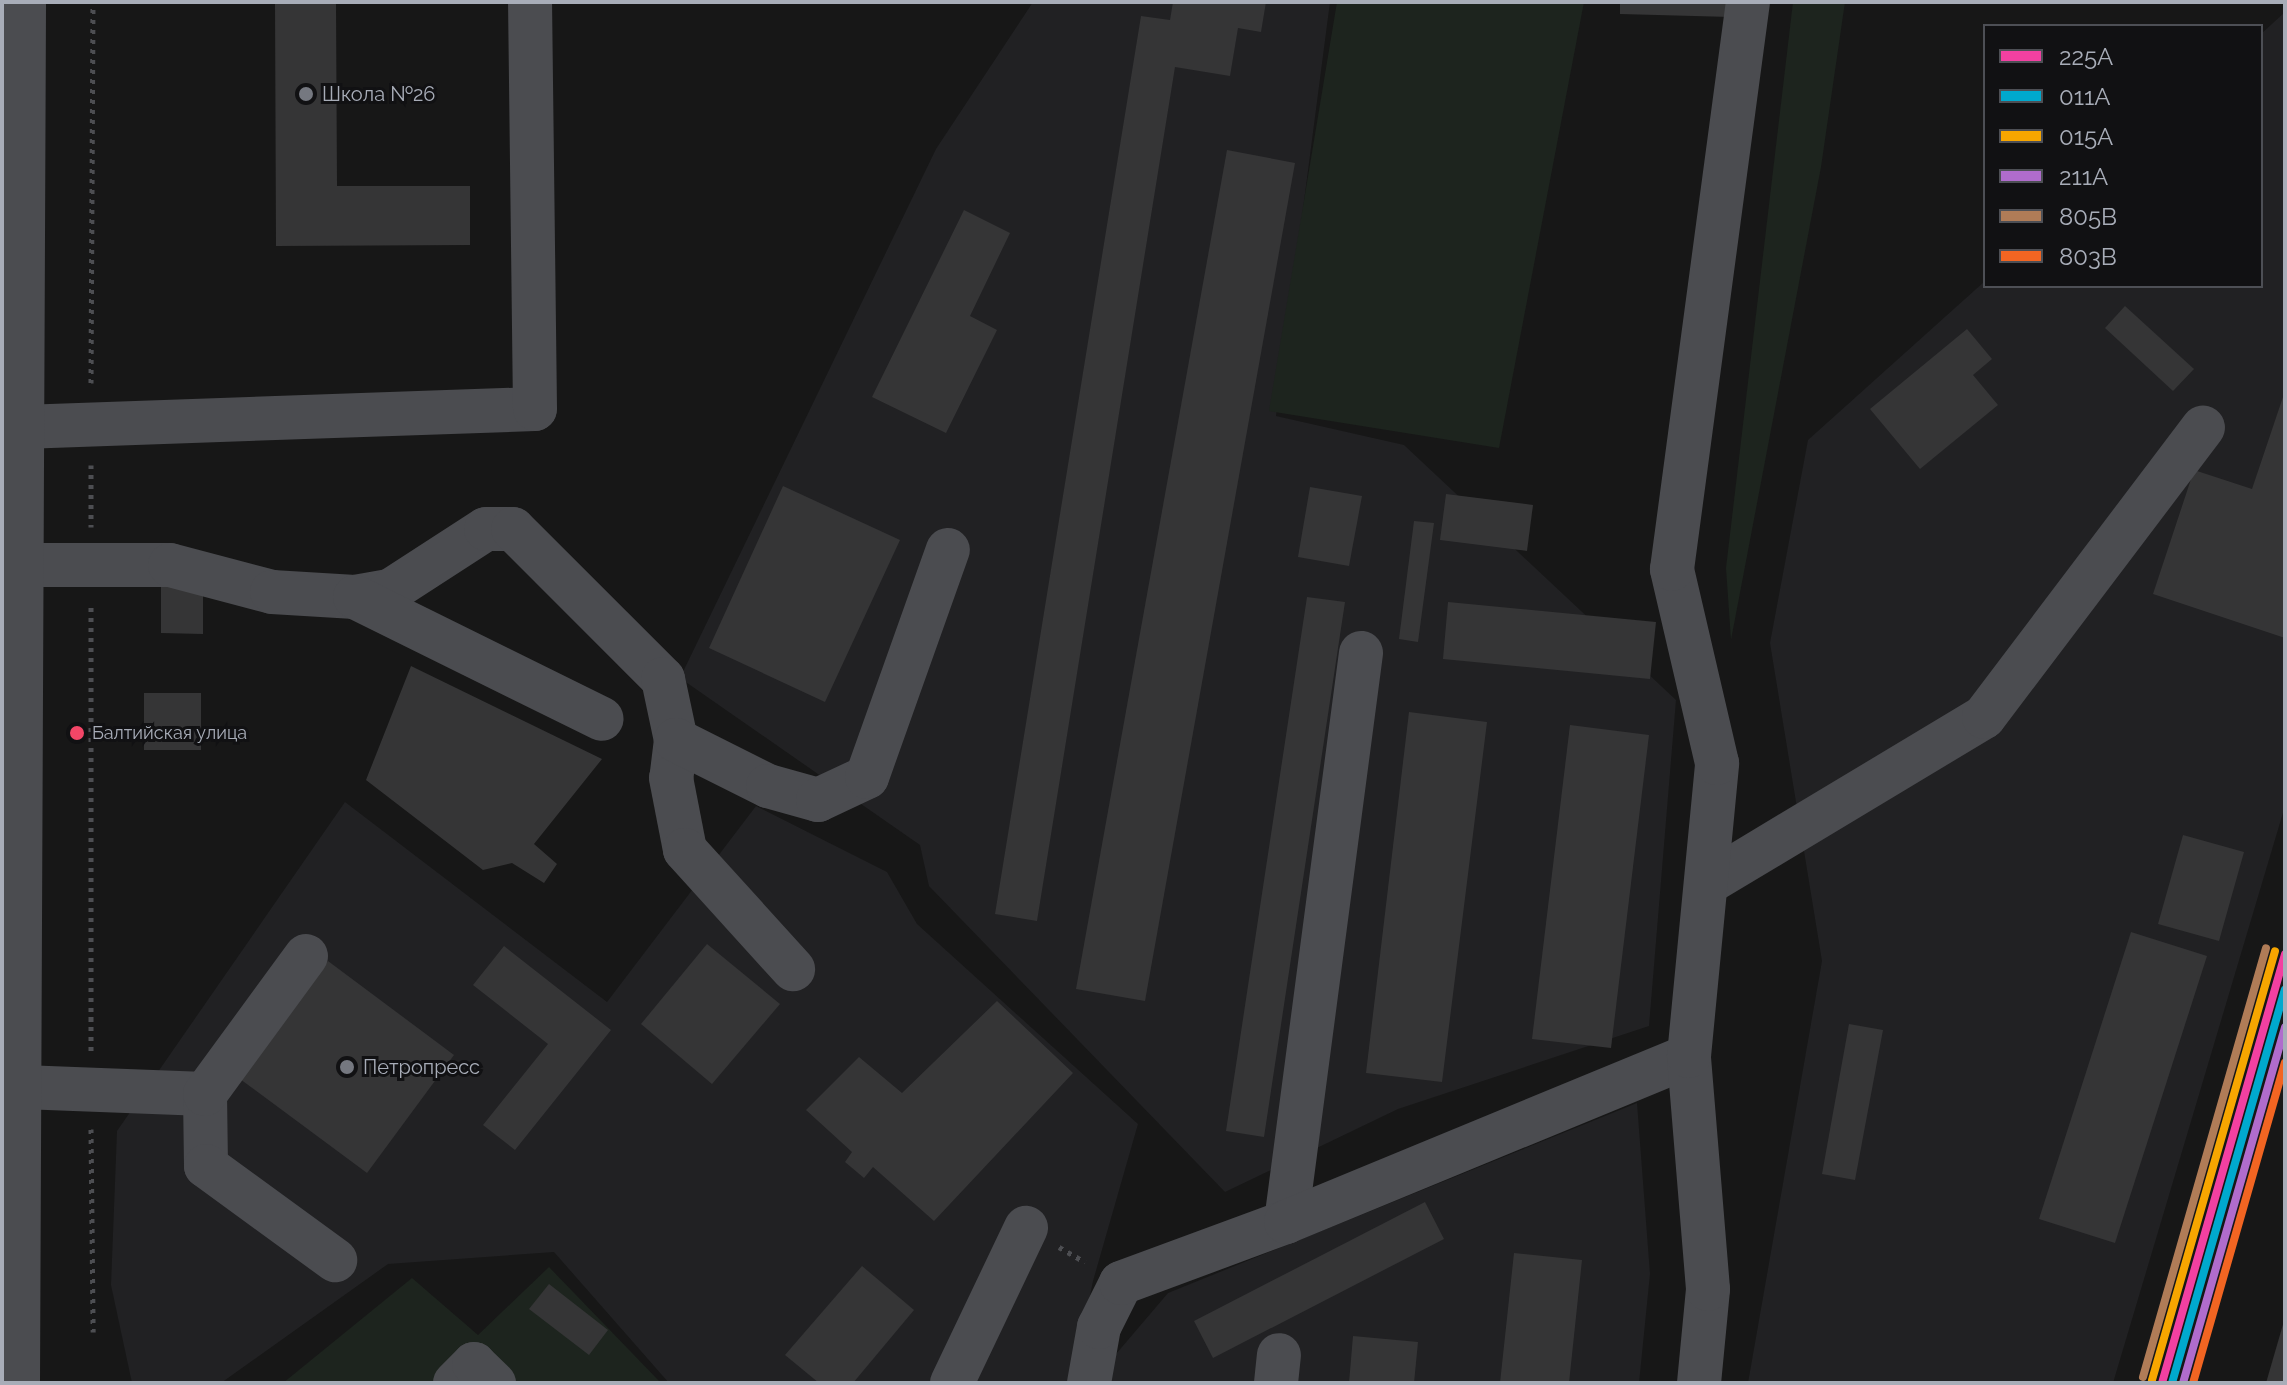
<!DOCTYPE html>
<meta charset="utf-8">
<style>
body{margin:0}
#map{position:relative;width:2287px;height:1385px;overflow:hidden;background:#171717;font-family:Raleway,sans-serif}
div>[style]{position:absolute}
[style*='--x']{left:calc(var(--x)*1px);top:calc(var(--y)*1px);width:calc(var(--w)*1px);rotate:calc(var(--a)*1deg)}
.built>*{inset:0;background:#212123}
.green>*{inset:0;background:#1d241e}
.building>*{inset:0;background:#353536}
.path>*{height:5px;margin-top:-2.5px;transform-origin:0;background:repeating-linear-gradient(90deg,#4d4e52 0 4px,transparent 0 10px)}
.minor>*{height:44px;margin:-22px;padding:0 22px;transform-origin:22px;border-radius:22px;background:#4b4c50}
.rail-1>*{height:8px;margin:-4px;padding:0 4px;transform-origin:4px;border-radius:4px;background:#f240a1}
.rail-2>*{height:8px;margin:-4px;padding:0 4px;transform-origin:4px;border-radius:4px;background:#00a9ce}
.rail-3>*{height:8px;margin:-4px;padding:0 4px;transform-origin:4px;border-radius:4px;background:#f7a600}
.rail-4>*{height:8px;margin:-4px;padding:0 4px;transform-origin:4px;border-radius:4px;background:#b06ccc}
.rail-5>*{height:8px;margin:-4px;padding:0 4px;transform-origin:4px;border-radius:4px;background:#b07c57}
.rail-6>*{height:8px;margin:-4px;padding:0 4px;transform-origin:4px;border-radius:4px;background:#f26522}
.dots>*{width:22px;height:22px;translate:-50% -50%;box-sizing:border-box;border:4px solid #111113;border-radius:50%}
span{translate:-50% -50%;white-space:nowrap;text-align:center;line-height:1.15;-webkit-text-stroke:6px #111113;paint-order:stroke}
.bus-label{font-size:18px;color:#a8adb8}
.left{translate:0 -50%;text-align:left}
.poi-label{font-size:20px;color:#a8adb8}
.frame{position:absolute;inset:0;border:4px solid #a8adb8;pointer-events:none}
.legend{position:absolute;left:1983px;top:24px;width:280px;height:264px;box-sizing:border-box;background:#111113;border:2px solid #4d4f55;margin:0;padding:10px 14px;list-style:none;font-size:24px;color:#a8adb8}
.legend li{display:flex;align-items:center;gap:16px;height:40px}
.legend b{width:40px;border:2px solid #4d4f55}
</style>
<div id="map">
<div class="built">
<div style="clip-path:polygon(1033px 2px,1330px 2px,1276px 416px,1404px 445px,1676px 700px,1649px 1026px,1398px 1109px,1225px 1192px,929px 886px,920px 845px,680px 678px,936px 149px)"></div>
<div style="clip-path:polygon(2285px 12px,2285px 806px,2113px 1383px,1748px 1383px,1822px 961px,1770px 643px,1808px 440px,1985px 281px,1985px 286px,2261px 286px,2261px 34px)"></div>
<div style="clip-path:polygon(345px 802px,607px 1002px,756px 806px,887px 872px,917px 924px,1138px 1124px,1093px 1281px,1072px 1383px,669px 1383px,554px 1252px,388px 1264px,221px 1383px,132px 1383px,111px 1285px,117px 1131px)"></div>
<div style="clip-path:polygon(1637px 1103px,1650px 1274px,1639px 1383px,1110px 1383px,1116px 1354px,1168px 1293px)"></div>
</div>
<div class="green">
<div style="clip-path:polygon(1337px 2px,1584px 2px,1499px 448px,1269px 411px)"></div>
<div style="clip-path:polygon(1793px 2px,1845px 2px,1821px 167px,1731px 640px,1726px 568px)"></div>
<div style="clip-path:polygon(549px 1267px,661px 1383px,283px 1383px,412px 1278px,478px 1335px)"></div>
</div>
<div class="building">
<div style="clip-path:polygon(275px 2px,336px 2px,337px 186px,470px 186px,470px 245px,276px 246px)"></div>
<div style="clip-path:polygon(1173px 2px,1266px 2px,1261px 32px,1238px 28px,1230px 76px,1175px 67px,1037px 921px,995px 914px,1141px 16px,1170px 20px)"></div>
<div style="clip-path:polygon(1620px 2px,1732px 2px,1731px 17px,1620px 14px)"></div>
<div style="clip-path:polygon(1227px 150px,1295px 163px,1145px 1001px,1076px 989px)"></div>
<div style="clip-path:polygon(964px 210px,1010px 233px,970px 316px,997px 330px,946px 433px,872px 397px)"></div>
<div style="clip-path:polygon(2125px 306px,2194px 369px,2173px 391px,2105px 328px)"></div>
<div style="clip-path:polygon(1967px 329px,1992px 359px,1973px 375px,1998px 405px,1920px 469px,1870px 409px)"></div>
<div style="clip-path:polygon(2285px 391px,2285px 638px,2153px 594px,2194px 470px,2252px 489px)"></div>
<div style="clip-path:polygon(783px 486px,900px 540px,825px 702px,709px 648px)"></div>
<div style="clip-path:polygon(1310px 487px,1362px 496px,1349px 566px,1298px 557px)"></div>
<div style="clip-path:polygon(1446px 494px,1533px 505px,1527px 551px,1440px 540px)"></div>
<div style="clip-path:polygon(1414px 521px,1434px 523px,1418px 642px,1399px 639px)"></div>
<div style="clip-path:polygon(161px 586px,203px 586px,203px 634px,161px 633px)"></div>
<div style="clip-path:polygon(1307px 597px,1345px 602px,1264px 1137px,1226px 1131px)"></div>
<div style="clip-path:polygon(1448px 602px,1656px 622px,1650px 679px,1443px 659px)"></div>
<div style="clip-path:polygon(411px 666px,602px 759px,534px 844px,557px 864px,544px 883px,512px 863px,483px 870px,366px 780px)"></div>
<div style="clip-path:polygon(144px 693px,201px 693px,201px 750px,144px 750px)"></div>
<div style="clip-path:polygon(1409px 712px,1487px 722px,1442px 1082px,1366px 1073px)"></div>
<div style="clip-path:polygon(1570px 725px,1649px 735px,1611px 1048px,1532px 1039px)"></div>
<div style="clip-path:polygon(2183px 835px,2244px 852px,2219px 941px,2158px 924px)"></div>
<div style="clip-path:polygon(2131px 932px,2207px 956px,2115px 1243px,2039px 1219px)"></div>
<div style="clip-path:polygon(707px 944px,780px 1004px,712px 1084px,641px 1024px)"></div>
<div style="clip-path:polygon(504px 946px,611px 1030px,515px 1150px,483px 1125px,548px 1044px,473px 985px)"></div>
<div style="clip-path:polygon(328px 961px,454px 1055px,367px 1173px,240px 1079px)"></div>
<div style="clip-path:polygon(997px 1001px,1073px 1073px,934px 1221px,873px 1167px,864px 1178px,845px 1162px,852px 1152px,806px 1110px,859px 1057px,902px 1093px)"></div>
<div style="clip-path:polygon(1849px 1024px,1883px 1030px,1855px 1180px,1822px 1174px)"></div>
<div style="clip-path:polygon(1425px 1202px,1444px 1239px,1213px 1358px,1194px 1321px)"></div>
<div style="clip-path:polygon(1514px 1253px,1582px 1260px,1569px 1383px,1500px 1383px)"></div>
<div style="clip-path:polygon(862px 1266px,914px 1310px,853px 1383px,819px 1383px,785px 1355px)"></div>
<div style="clip-path:polygon(549px 1284px,608px 1330px,589px 1355px,529px 1309px)"></div>
<div style="clip-path:polygon(2284px 1321px,2285px 1383px,2266px 1383px)"></div>
<div style="clip-path:polygon(1353px 1336px,1418px 1342px,1414px 1383px,1349px 1383px)"></div>
</div>
<div class="path">
<div style="--x:91;--y:383;--w:381;--a:-89.7"></div>
<div style="--x:91;--y:465;--w:62;--a:90"></div>
<div style="--x:91;--y:1051;--w:446;--a:-90"></div>
<div style="--x:91;--y:1129;--w:203;--a:89.4"></div>
<div style="--x:1059;--y:1247;--w:30;--a:30"></div>
</div>
<div class="minor">
<div style="--x:22;--y:427;--w:513;--a:-2.01"></div>
<div style="--x:535;--y:409;--w:407;--a:-90.7"></div>
<div style="--x:2;--y:565;--w:168;--a:0"></div>
<div style="--x:170;--y:565;--w:106;--a:14.8"></div>
<div style="--x:272;--y:592;--w:83;--a:3.4"></div>
<div style="--x:355;--y:597;--w:36;--a:-10"></div>
<div style="--x:390;--y:591;--w:114;--a:-32.9"></div>
<div style="--x:486;--y:529;--w:27;--a:0"></div>
<div style="--x:513;--y:529;--w:212;--a:45"></div>
<div style="--x:663;--y:679;--w:62;--a:78"></div>
<div style="--x:676;--y:740;--w:38;--a:97"></div>
<div style="--x:671;--y:778;--w:73;--a:79"></div>
<div style="--x:685;--y:850;--w:161;--a:47.8"></div>
<div style="--x:355;--y:597;--w:275;--a:26.3"></div>
<div style="--x:676;--y:740;--w:103;--a:26.6"></div>
<div style="--x:768;--y:786;--w:52;--a:15.6"></div>
<div style="--x:818;--y:800;--w:54;--a:-25.1"></div>
<div style="--x:867;--y:777;--w:241;--a:-70.4"></div>
<div style="--x:1706;--y:884;--w:324;--a:-31"></div>
<div style="--x:1984;--y:717;--w:363;--a:-52.9"></div>
<div style="--x:22;--y:1087;--w:183;--a:2.2"></div>
<div style="--x:205;--y:1094;--w:72;--a:89.2"></div>
<div style="--x:206;--y:1166;--w:160;--a:36.1"></div>
<div style="--x:205;--y:1094;--w:171;--a:-53.8"></div>
<div style="--x:1286;--y:1222;--w:574;--a:-82.49"></div>
<div style="--x:18;--y:1383;--w:1381;--a:-89.75"></div>
<div style="--x:455;--y:1383;--w:27;--a:-45"></div>
<div style="--x:474;--y:1364;--w:28;--a:44"></div>
<div style="--x:952;--y:1383;--w:172;--a:-64.5"></div>
<div style="--x:1089;--y:1383;--w:57;--a:-79.9"></div>
<div style="--x:1099;--y:1327;--w:49;--a:-63.4"></div>
<div style="--x:1121;--y:1283;--w:176;--a:-20.3"></div>
<div style="--x:1286;--y:1222;--w:436;--a:-22.4"></div>
<div style="--x:1276;--y:1383;--w:28;--a:-84"></div>
<div style="--x:1699;--y:1383;--w:94;--a:-84.5"></div>
<div style="--x:1708;--y:1289;--w:234;--a:-94.7"></div>
<div style="--x:1689;--y:1056;--w:294;--a:-84.5"></div>
<div style="--x:1717;--y:763;--w:199;--a:-103.1"></div>
<div style="--x:1672;--y:569;--w:572;--a:-82.37"></div>
</div>
<div class="rail-1">
<div style="--x:2162;--y:1383;--w:446;--a:-74"></div>
</div>
<div class="rail-2">
<div style="--x:2172;--y:1383;--w:409;--a:-74"></div>
</div>
<div class="rail-3">
<div style="--x:2152;--y:1380;--w:446;--a:-74"></div>
</div>
<div class="rail-4">
<div style="--x:2183;--y:1383;--w:370;--a:-74"></div>
</div>
<div class="rail-5">
<div style="--x:2143;--y:1377;--w:446;--a:-74"></div>
</div>
<div class="rail-6">
<div style="--x:2193;--y:1383;--w:333;--a:-74"></div>
</div>
<div class="dots">
<div style="left:306px;top:94px;background:#757880"></div>
<div style="left:77px;top:733px;background:#f34667"></div>
<div style="left:347px;top:1067px;background:#757880"></div>
</div>
<div class="bus-label">
<span class="left" style="left:92px;top:733px">Балтийская улица</span>
</div>
<div class="poi-label">
<span class="left" style="left:322px;top:94px">Школа №26</span>
<span class="left" style="left:363px;top:1067px">Петропресс</span>
</div>
<div class="frame"></div>
<ul class="legend">
<li><b style="height:10px;background:#f240a1"></b>225А</li>
<li><b style="height:10px;background:#00a9ce"></b>011А</li>
<li><b style="height:10px;background:#f7a600"></b>015А</li>
<li><b style="height:10px;background:#b06ccc"></b>211А</li>
<li><b style="height:10px;background:#b07c57"></b>805В</li>
<li><b style="height:10px;background:#f26522"></b>803В</li>
</ul>
</div>
